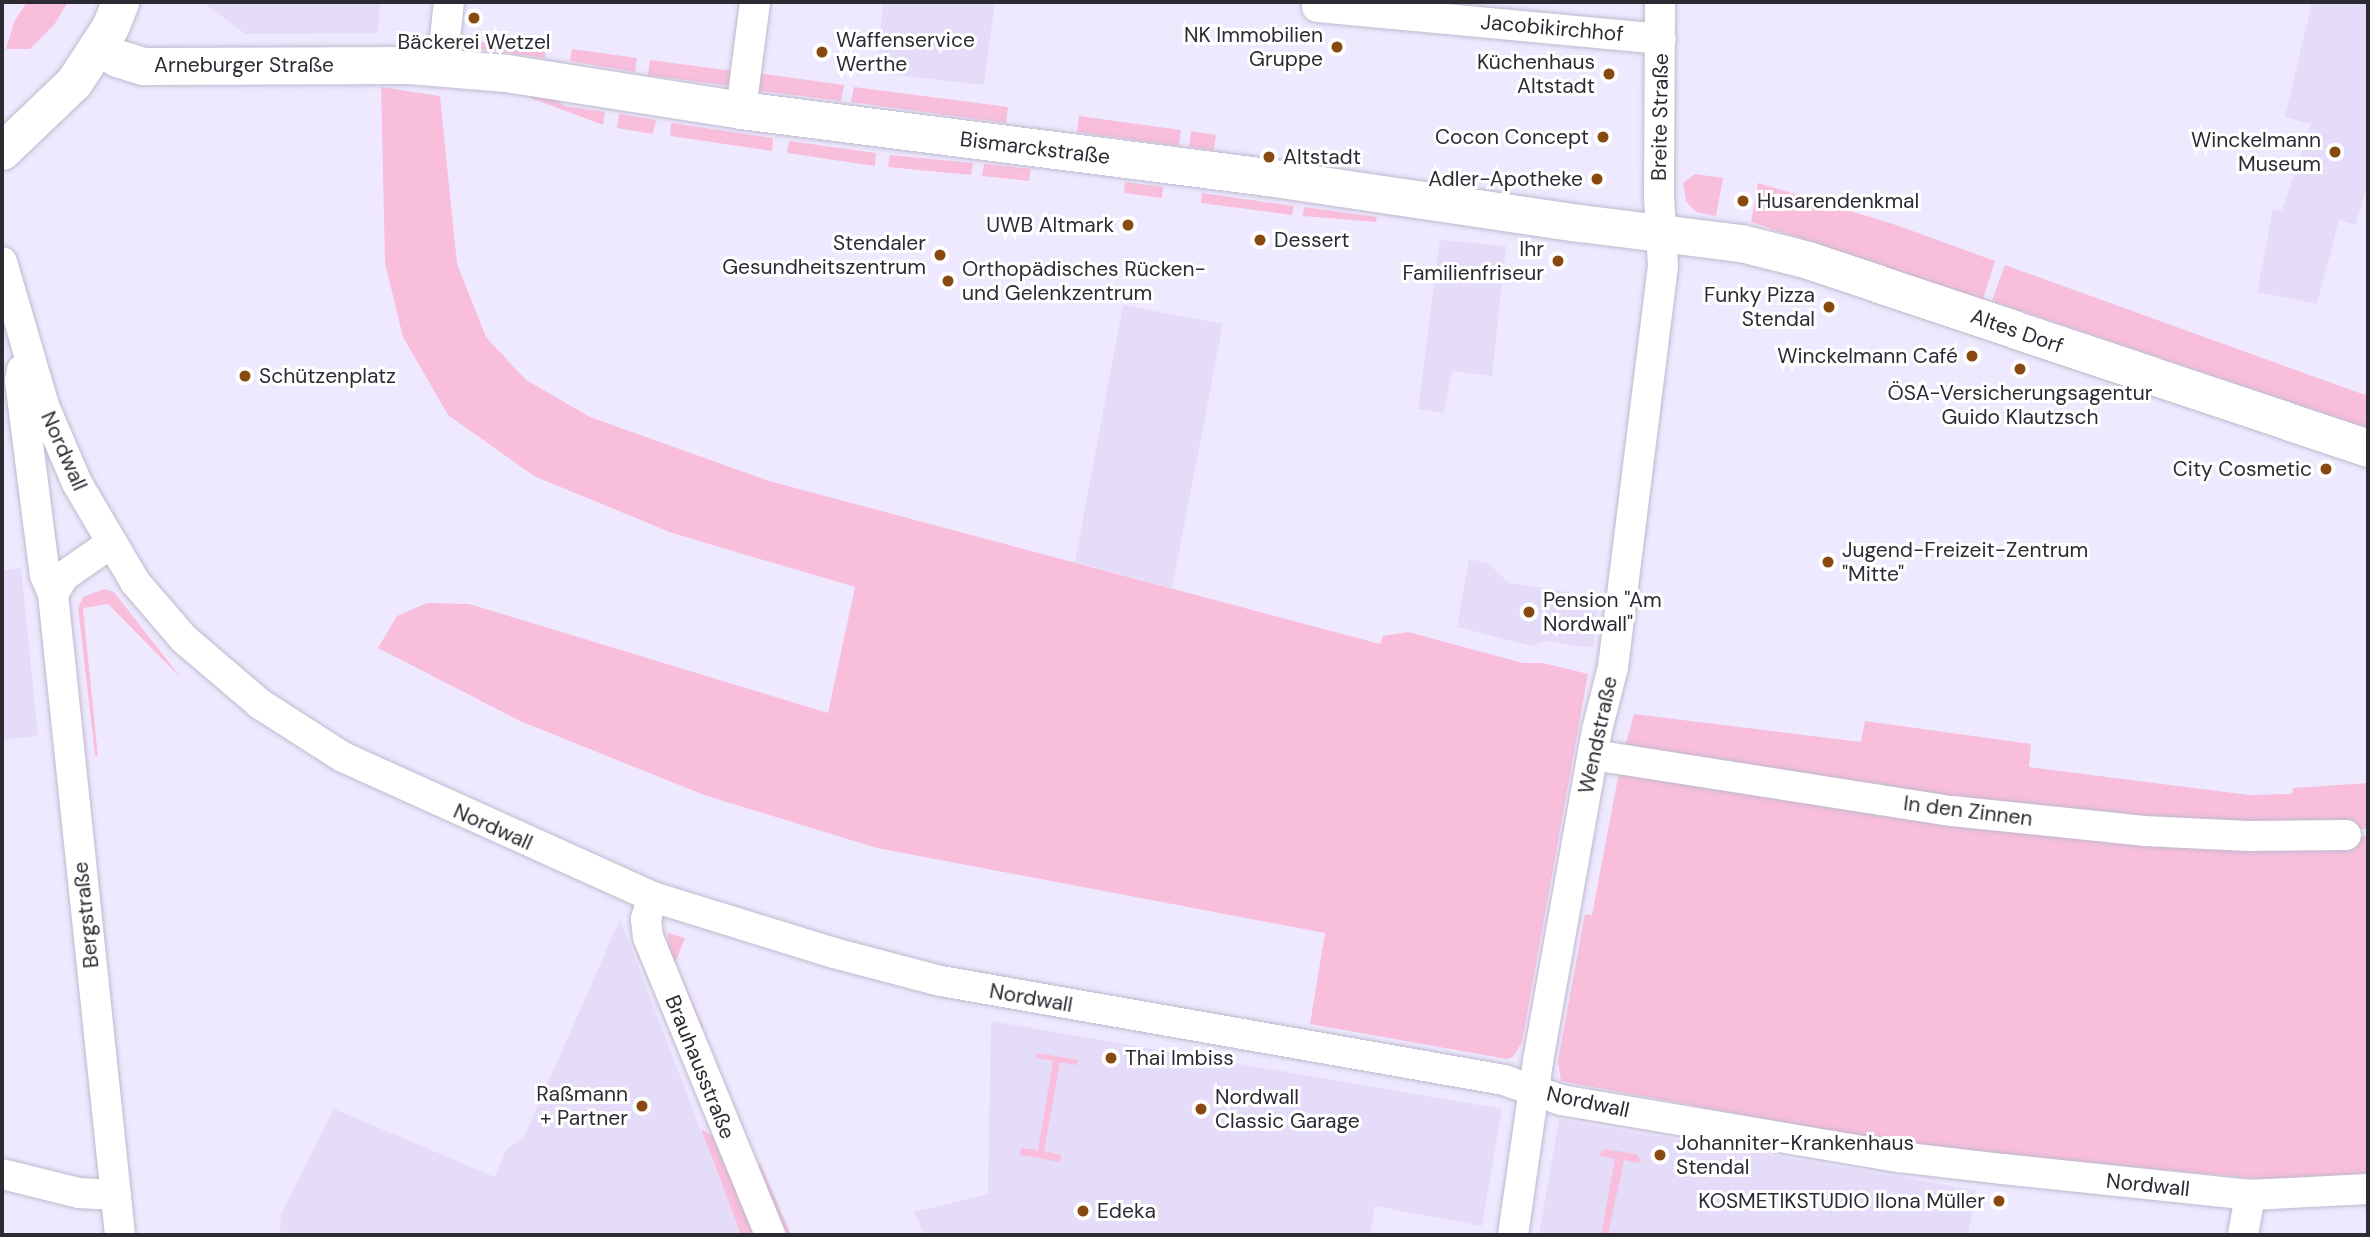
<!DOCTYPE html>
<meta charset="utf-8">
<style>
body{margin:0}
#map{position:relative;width:2370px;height:1237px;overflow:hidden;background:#efe9ff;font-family:"DM Sans",sans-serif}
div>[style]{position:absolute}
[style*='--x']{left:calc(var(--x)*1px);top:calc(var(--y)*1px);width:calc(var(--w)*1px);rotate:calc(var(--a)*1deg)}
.built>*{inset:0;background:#e5dcf9}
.green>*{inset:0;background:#f8bedc}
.roads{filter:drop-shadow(0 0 2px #bfb9ce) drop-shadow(0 0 2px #bfb9ce)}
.minor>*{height:30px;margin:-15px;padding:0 15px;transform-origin:15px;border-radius:15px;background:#fff}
.major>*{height:37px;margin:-18.5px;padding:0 18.5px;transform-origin:18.5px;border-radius:18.5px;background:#fff}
.dots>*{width:19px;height:19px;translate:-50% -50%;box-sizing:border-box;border:4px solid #fff;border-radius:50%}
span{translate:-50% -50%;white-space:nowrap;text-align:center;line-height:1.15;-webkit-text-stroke:6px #fff;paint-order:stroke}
.street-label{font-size:21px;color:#2c2a32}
.poi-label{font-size:21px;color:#2c2a32}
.right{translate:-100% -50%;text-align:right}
.left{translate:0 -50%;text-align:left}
.frame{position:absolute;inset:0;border:4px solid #2c2a32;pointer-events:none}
</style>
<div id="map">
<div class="built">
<div style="clip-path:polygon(203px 2px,380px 2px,378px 33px,245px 34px)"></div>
<div style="clip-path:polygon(883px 2px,995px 2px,984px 85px,877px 73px)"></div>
<div style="clip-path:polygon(2312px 2px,2368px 2px,2368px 181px,2356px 225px,2339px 220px,2317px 304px,2257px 292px,2273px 209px,2282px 211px,2311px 124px,2285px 117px)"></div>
<div style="clip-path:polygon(1440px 240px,1506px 246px,1492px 376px,1452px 371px,1444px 413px,1418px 409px)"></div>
<div style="clip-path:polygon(1123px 305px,1223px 324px,1172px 588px,1075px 562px)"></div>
<div style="clip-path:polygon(1469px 559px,1488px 563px,1509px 583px,1599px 597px,1593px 648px,1546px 641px,1531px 646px,1457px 627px)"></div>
<div style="clip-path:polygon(21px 568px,38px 736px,2px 740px,2px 571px)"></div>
<div style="clip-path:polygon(620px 919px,741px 1235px,290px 1235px,280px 1231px,281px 1214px,334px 1109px,495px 1177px,506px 1150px,525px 1135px)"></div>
<div style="clip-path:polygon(991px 1021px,1502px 1109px,1482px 1226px,1375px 1206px,1370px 1235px,924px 1235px,914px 1212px,988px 1194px)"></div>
<div style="clip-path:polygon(1559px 1120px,1976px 1190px,1968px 1235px,1539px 1235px)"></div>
</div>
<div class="green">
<div style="clip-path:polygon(27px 2px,68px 2px,54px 25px,30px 49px,6px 49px,14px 22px)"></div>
<div style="clip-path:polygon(489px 42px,546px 47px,545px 58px,464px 47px,464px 44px)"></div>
<div style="clip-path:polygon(572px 49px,637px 58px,635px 72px,570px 61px)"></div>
<div style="clip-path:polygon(650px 60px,733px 71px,731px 86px,648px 75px)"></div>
<div style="clip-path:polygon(756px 73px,844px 85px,841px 101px,755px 90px)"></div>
<div style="clip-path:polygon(381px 87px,440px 96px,457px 264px,486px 337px,526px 380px,590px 417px,769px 481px,1380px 644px,1383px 636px,1408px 632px,1523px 663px,1543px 663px,1588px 674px,1522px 1042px,1513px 1057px,1507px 1059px,1310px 1024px,1325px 933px,877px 848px,704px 795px,520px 721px,378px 648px,397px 616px,427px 603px,469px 604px,828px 713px,855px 587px,672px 533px,534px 476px,448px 415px,403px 337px,385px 263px)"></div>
<div style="clip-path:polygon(854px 87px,1008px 107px,1006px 123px,851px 102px)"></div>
<div style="clip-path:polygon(529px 92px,552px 95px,564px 106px,605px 112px,603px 125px,531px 98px)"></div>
<div style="clip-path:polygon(619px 114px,656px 120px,653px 134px,617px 128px)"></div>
<div style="clip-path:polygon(1079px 116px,1181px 130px,1179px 146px,1077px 132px)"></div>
<div style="clip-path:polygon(671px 123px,773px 138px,772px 151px,670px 136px)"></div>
<div style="clip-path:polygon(1191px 131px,1216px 135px,1214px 150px,1189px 147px)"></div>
<div style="clip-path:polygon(789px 141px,876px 153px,875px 166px,787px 153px)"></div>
<div style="clip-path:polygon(890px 155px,973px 163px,971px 175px,888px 167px)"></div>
<div style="clip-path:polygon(984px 164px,1031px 169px,1029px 181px,982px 176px)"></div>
<div style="clip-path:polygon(1695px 174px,1723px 178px,1716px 216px,1696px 212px,1686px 201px,1683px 183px)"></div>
<div style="clip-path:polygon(1125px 182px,1163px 187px,1162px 198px,1124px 193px)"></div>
<div style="clip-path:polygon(1758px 183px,1893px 224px,1995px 261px,1983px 299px,1751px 222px)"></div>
<div style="clip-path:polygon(1202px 193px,1294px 206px,1292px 215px,1201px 203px)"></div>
<div style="clip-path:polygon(1304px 207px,1377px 217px,1376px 222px,1303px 216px)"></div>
<div style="clip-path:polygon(2005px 265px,2368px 396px,2368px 428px,1992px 301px)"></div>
<div style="clip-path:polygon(104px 589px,114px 592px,181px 678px,108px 604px,83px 608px,98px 757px,95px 755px,78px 608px,83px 597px)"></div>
<div style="clip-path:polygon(1634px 714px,1861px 742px,1865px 721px,2031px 744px,2029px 767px,2249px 795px,2292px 794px,2293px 788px,2368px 783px,2368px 829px,2225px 829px,1902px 797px,1624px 750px)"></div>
<div style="clip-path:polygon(1619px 772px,2345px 842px,2368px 835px,2368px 1178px,2328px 1183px,2250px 1178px,1911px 1146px,1561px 1081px,1558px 1061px,1585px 914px,1592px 915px)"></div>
<div style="clip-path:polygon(668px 933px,685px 938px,675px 963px,704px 1029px,698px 1034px,668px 947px)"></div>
<div style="clip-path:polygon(1037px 1053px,1078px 1060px,1077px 1065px,1060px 1062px,1044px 1151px,1061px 1155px,1060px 1162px,1020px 1155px,1021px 1148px,1038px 1150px,1053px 1061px,1036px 1058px)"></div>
<div style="clip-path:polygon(701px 1129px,713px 1136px,755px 1235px,741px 1235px)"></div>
<div style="clip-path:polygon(1605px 1149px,1636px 1154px,1641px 1160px,1640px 1163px,1624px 1160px,1608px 1235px,1601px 1235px,1615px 1159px,1598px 1155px)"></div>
<div style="clip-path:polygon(760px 1163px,791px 1235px,783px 1235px,755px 1170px)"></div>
</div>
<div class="roads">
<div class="minor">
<div style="--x:1317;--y:7;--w:345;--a:5.3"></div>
<div style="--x:442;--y:66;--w:64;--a:-83.8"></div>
<div style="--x:741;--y:110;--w:109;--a:-82.6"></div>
<div style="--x:2;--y:262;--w:150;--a:73.7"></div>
<div style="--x:44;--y:406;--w:84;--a:66.8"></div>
<div style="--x:77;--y:483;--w:115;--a:59.6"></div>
<div style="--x:135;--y:582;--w:75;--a:49.3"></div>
<div style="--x:184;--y:639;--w:100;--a:40.5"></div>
<div style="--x:260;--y:704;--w:98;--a:32.6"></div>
<div style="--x:343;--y:757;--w:340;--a:24.3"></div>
<div style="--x:653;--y:897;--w:189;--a:17.2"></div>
<div style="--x:834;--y:953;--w:111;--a:14.7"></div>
<div style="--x:941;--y:981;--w:572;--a:9.97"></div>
<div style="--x:1504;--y:1080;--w:60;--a:19.3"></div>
<div style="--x:1561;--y:1100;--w:343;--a:9.6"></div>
<div style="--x:1899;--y:1157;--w:105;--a:6.6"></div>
<div style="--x:2003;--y:1169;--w:248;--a:6"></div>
<div style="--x:2250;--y:1195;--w:118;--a:-2.9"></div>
<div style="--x:22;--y:370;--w:11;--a:100"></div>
<div style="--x:20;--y:381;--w:196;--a:82.7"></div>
<div style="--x:45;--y:575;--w:21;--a:67"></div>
<div style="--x:53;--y:594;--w:644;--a:84.03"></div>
<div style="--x:53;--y:594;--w:21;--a:-59"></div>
<div style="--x:64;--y:576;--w:56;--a:-34.8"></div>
<div style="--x:1593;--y:755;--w:363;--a:8.9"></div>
<div style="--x:1952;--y:811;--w:193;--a:5.9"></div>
<div style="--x:2144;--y:831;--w:104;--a:2.8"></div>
<div style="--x:2248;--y:836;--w:98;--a:-0.6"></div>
<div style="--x:653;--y:897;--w:23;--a:108"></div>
<div style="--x:646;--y:919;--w:18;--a:84"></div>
<div style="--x:648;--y:937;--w:322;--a:67.7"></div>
<div style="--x:2;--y:1174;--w:79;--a:13.9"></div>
<div style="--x:79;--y:1193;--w:37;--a:3"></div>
<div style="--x:1513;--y:1235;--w:176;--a:-81.8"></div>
<div style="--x:1538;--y:1061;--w:336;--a:-79.9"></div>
<div style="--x:1597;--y:730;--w:65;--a:-75.7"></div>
<div style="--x:1613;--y:667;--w:404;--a:-82.9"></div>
<div style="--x:1663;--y:266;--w:70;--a:-93.3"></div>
<div style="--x:1659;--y:196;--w:194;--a:-89.7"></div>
<div style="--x:2243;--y:1235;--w:41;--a:-80.1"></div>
</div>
<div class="major">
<div style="--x:99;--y:48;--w:21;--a:29"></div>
<div style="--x:117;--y:58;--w:28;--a:17"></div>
<div style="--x:144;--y:66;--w:265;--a:-0.2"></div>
<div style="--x:409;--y:65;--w:97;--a:4.7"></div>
<div style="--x:506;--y:73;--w:238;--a:8.9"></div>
<div style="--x:741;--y:110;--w:530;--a:7.26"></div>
<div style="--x:1267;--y:177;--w:316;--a:8.4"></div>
<div style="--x:1580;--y:223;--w:162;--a:7.1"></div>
<div style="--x:1741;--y:243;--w:69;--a:14.2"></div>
<div style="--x:1808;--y:260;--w:591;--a:18.56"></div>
<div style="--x:2;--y:151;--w:100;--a:-43.8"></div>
<div style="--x:74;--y:82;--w:66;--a:-56.8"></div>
<div style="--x:110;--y:27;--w:27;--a:-68"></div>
</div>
</div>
<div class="dots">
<div style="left:474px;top:18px;background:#88490f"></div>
<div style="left:1337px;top:47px;background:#88490f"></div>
<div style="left:822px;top:52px;background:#88490f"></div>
<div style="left:1609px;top:74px;background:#88490f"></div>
<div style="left:1603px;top:137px;background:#88490f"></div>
<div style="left:2335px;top:152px;background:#88490f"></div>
<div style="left:1269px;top:157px;background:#88490f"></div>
<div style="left:1597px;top:179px;background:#88490f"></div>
<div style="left:1743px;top:201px;background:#88490f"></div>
<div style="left:1128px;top:225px;background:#88490f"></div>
<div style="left:1260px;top:240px;background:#88490f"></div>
<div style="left:940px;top:255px;background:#88490f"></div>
<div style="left:1558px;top:261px;background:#88490f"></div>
<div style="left:948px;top:281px;background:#88490f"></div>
<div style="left:1829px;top:307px;background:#88490f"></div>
<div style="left:1972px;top:356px;background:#88490f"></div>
<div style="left:2020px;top:369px;background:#88490f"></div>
<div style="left:245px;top:376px;background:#88490f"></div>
<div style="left:2326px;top:469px;background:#88490f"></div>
<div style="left:1828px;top:562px;background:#88490f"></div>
<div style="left:1529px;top:612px;background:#88490f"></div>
<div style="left:1111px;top:1058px;background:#88490f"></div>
<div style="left:642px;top:1106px;background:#88490f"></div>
<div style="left:1201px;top:1109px;background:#88490f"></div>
<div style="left:1660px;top:1155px;background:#88490f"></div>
<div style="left:1999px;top:1201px;background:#88490f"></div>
<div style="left:1083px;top:1211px;background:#88490f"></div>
</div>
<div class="street-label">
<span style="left:1552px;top:28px;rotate:5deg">Jacobikirchhof</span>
<span style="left:244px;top:65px">Arneburger Straße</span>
<span style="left:1660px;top:117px;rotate:-89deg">Breite Straße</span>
<span style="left:1035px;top:148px;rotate:7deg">Bismarckstraße</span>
<span style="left:2017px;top:331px;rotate:19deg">Altes Dorf</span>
<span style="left:64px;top:451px;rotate:66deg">Nordwall</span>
<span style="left:1598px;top:735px;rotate:-78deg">Wendstraße</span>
<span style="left:1968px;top:811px;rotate:7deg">In den Zinnen</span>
<span style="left:493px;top:827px;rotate:24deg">Nordwall</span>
<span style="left:86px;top:915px;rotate:-96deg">Bergstraße</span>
<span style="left:1031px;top:998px;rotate:10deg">Nordwall</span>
<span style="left:700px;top:1067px;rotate:68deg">Brauhausstraße</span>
<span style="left:1588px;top:1102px;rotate:12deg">Nordwall</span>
<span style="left:2148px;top:1185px;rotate:6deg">Nordwall</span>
</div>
<div class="poi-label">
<span class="right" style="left:1323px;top:47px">NK Immobilien<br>Gruppe</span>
<span class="left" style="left:836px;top:52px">Waffenservice<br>Werthe</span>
<span style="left:474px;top:42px">Bäckerei Wetzel</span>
<span class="right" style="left:1595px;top:74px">Küchenhaus<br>Altstadt</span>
<span class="right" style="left:1589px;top:137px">Cocon Concept</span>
<span class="right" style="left:2321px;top:152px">Winckelmann<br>Museum</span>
<span class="left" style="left:1283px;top:157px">Altstadt</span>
<span class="right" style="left:1583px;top:179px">Adler-Apotheke</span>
<span class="left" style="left:1757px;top:201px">Husarendenkmal</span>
<span class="right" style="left:1114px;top:225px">UWB Altmark</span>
<span class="left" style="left:1274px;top:240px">Dessert</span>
<span class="right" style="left:926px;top:255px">Stendaler<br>Gesundheitszentrum</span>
<span class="right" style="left:1544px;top:261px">Ihr<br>Familienfriseur</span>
<span class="left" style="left:962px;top:281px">Orthopädisches Rücken-<br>und Gelenkzentrum</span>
<span class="right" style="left:1815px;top:307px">Funky Pizza<br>Stendal</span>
<span class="right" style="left:1958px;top:356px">Winckelmann Café</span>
<span class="left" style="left:259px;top:376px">Schützenplatz</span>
<span style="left:2020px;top:405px">ÖSA-Versicherungsagentur<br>Guido Klautzsch</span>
<span class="right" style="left:2312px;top:469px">City Cosmetic</span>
<span class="left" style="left:1842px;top:562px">Jugend-Freizeit-Zentrum<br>"Mitte"</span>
<span class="left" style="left:1543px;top:612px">Pension "Am<br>Nordwall"</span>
<span class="left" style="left:1125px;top:1058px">Thai Imbiss</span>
<span class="right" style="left:628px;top:1106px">Raßmann<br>+ Partner</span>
<span class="left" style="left:1215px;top:1109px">Nordwall<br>Classic Garage</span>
<span class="left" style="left:1676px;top:1155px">Johanniter-Krankenhaus<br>Stendal</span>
<span class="right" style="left:1985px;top:1201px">KOSMETIKSTUDIO Ilona Müller</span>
<span class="left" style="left:1097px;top:1211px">Edeka</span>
</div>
<div class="frame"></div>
</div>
